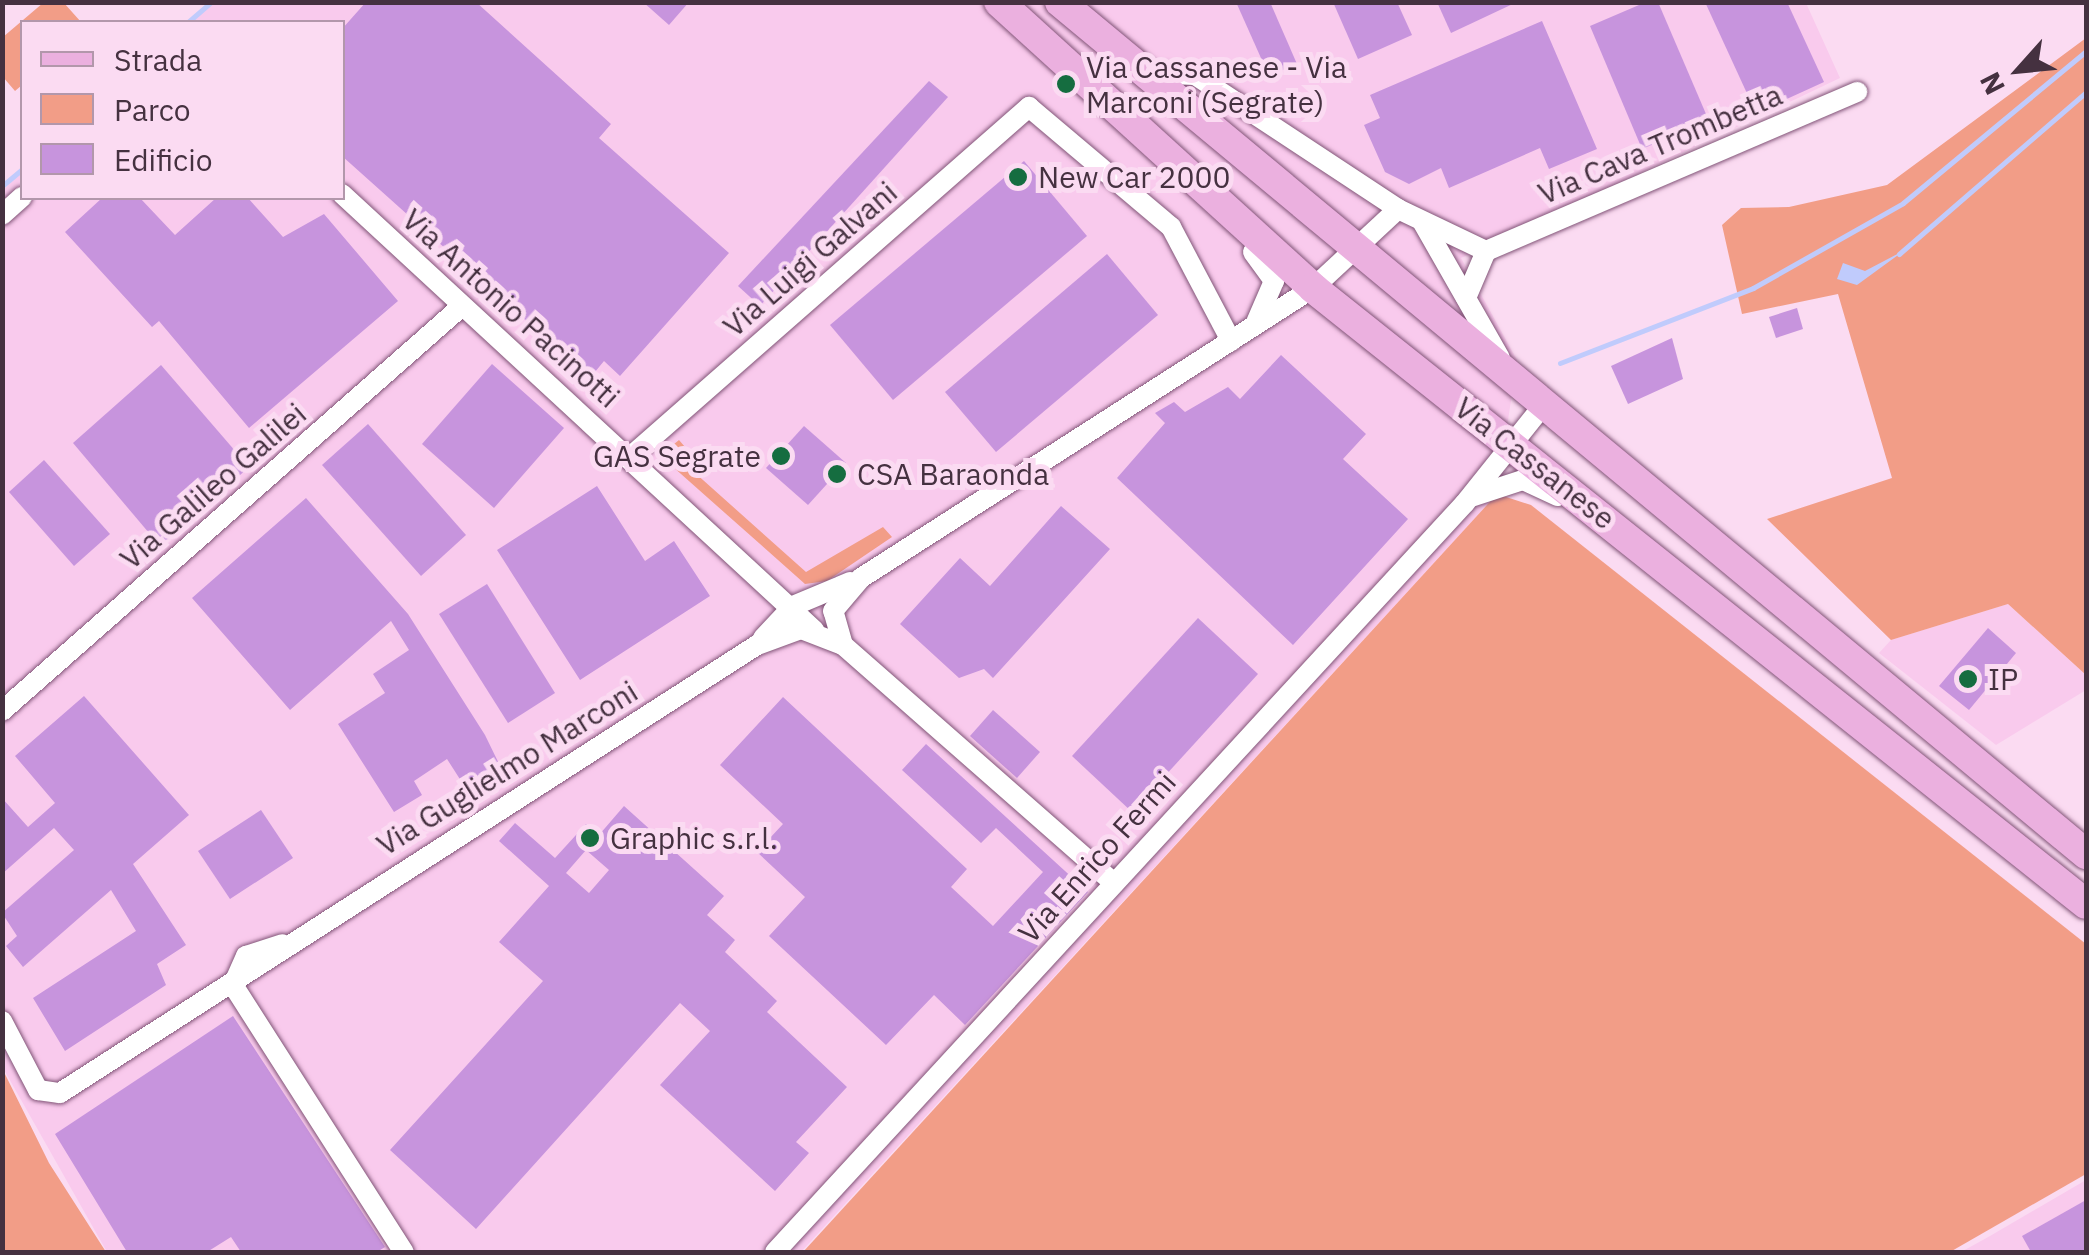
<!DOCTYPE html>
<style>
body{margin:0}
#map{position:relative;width:2089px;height:1255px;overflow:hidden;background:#fbdbf2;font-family:"IBM Plex Sans",sans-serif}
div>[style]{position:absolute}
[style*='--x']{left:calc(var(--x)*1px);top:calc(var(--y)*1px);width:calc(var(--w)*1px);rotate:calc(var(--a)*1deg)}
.built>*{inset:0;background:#f9caed}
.green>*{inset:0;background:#f29d87}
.water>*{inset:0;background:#c0cbfc}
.stream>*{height:5px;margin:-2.5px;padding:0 2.5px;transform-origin:2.5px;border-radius:2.5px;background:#c0cbfc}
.building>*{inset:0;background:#c794dd}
.roads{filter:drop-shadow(0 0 2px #815477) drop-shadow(0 0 2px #815477)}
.minor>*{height:20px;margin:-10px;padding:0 10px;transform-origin:10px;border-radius:10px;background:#fff}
.primary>*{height:30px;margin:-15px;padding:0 15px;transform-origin:15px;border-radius:15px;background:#ebb0df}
.dots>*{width:28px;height:28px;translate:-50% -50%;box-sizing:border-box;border:5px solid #fbdbf2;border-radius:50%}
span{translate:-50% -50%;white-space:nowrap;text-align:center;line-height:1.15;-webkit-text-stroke:10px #fbdbf2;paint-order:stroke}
.poi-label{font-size:30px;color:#453140}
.left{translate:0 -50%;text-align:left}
.right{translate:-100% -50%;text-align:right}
.street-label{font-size:30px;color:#453140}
.frame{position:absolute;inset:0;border:5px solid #453140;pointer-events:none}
.legend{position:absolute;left:20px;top:20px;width:325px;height:180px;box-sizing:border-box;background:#fbdbf2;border:2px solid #b297ab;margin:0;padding:12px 18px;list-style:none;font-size:30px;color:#453140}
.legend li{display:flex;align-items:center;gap:20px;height:50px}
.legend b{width:50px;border:2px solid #b297ab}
.north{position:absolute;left:1969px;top:20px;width:100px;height:100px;-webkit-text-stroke:8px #fbdbf2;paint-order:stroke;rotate:243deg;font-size:28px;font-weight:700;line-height:40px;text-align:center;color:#453140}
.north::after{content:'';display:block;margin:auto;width:35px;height:45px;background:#453140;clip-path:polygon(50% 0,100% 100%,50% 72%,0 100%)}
</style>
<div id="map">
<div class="built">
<div style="clip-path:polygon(214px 3px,1806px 3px,1840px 78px,1461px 258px,1517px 360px,1497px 494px,801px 1252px,107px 1252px,3px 1068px,3px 190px,22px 172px,22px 198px,342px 198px,342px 22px,191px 22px)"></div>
<div style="clip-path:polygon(2008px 604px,2086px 675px,2086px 690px,1996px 745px,1879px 653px,1891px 640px)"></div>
<div style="clip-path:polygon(2086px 1180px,2086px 1252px,1961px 1252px,1990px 1236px)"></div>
</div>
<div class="green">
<div style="clip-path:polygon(43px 3px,64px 3px,81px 22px,22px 22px,22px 85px,15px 91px,3px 77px,3px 37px)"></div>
<div style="clip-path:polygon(2086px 38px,2086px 675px,2008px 604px,1891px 640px,1767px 519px,1892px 478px,1838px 294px,1742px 314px,1722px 225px,1741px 208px,1789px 207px,1887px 185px)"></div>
<div style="clip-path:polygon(679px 440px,685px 447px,675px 455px,806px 572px,883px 527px,892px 537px,827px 581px,805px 584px,672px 466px,668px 449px)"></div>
<div style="clip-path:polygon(1497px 494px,1531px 505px,2086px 944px,2086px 1174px,1950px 1252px,803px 1252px)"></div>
<div style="clip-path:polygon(2px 1068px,49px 1163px,106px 1252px,3px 1252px)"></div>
</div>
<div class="water">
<div style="clip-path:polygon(1905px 250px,1857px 285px,1837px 279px,1843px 263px,1865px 271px)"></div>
</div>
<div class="stream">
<div style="--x:188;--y:22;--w:30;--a:-41"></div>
<div style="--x:2;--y:186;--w:26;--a:-40"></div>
<div style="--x:1899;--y:254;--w:247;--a:-40.9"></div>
<div style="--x:1560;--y:363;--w:207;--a:-21.2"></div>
<div style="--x:1753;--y:288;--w:172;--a:-29.5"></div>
<div style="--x:1903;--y:203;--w:238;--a:-39.7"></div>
</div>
<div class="building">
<div style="clip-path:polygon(366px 2px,476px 2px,611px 124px,599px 138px,729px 253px,620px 376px,604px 361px,590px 378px,342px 156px,342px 29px)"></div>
<div style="clip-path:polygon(643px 2px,689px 2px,669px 25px)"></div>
<div style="clip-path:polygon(1236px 2px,1270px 2px,1297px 64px,1269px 76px)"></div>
<div style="clip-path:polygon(1333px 2px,1397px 2px,1412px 35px,1358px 59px)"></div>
<div style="clip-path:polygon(1437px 2px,1517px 2px,1451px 33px)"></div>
<div style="clip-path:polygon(1646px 2px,1658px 2px,1709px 121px,1642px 149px,1590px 26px)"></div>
<div style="clip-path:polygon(1705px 2px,1787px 2px,1824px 82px,1756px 113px)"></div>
<div style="clip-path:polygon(1542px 21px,1597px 149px,1549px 169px,1540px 148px,1449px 188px,1441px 168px,1409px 184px,1385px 172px,1364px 125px,1380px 118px,1370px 95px)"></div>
<div style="clip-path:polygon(929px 81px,948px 97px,760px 306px,738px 286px)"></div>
<div style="clip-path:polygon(1024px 161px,1087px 236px,893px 400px,830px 325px)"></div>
<div style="clip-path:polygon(102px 198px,140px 198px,175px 235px,216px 198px,248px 198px,283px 237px,324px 214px,398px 301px,249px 428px,159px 321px,152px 327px,65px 232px)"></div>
<div style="clip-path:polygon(1107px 254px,1158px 315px,996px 452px,945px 392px)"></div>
<div style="clip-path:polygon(1797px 308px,1803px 329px,1776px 338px,1769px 317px)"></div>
<div style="clip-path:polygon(1672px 338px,1683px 379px,1628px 404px,1611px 366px)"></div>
<div style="clip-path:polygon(1281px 355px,1366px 434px,1343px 459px,1408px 519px,1293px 645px,1117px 478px,1165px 423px,1155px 413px,1174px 402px,1185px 412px,1228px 387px,1240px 399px)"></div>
<div style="clip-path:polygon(492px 364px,564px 428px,494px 508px,422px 444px)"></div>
<div style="clip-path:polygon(161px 365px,249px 467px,160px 546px,73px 443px)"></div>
<div style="clip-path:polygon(368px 424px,466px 535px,421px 576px,322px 465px)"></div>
<div style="clip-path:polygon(804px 426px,846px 463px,808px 505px,766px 468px)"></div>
<div style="clip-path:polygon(44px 460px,110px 534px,74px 566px,9px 492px)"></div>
<div style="clip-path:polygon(597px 486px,645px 561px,674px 541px,710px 596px,580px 680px,497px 550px)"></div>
<div style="clip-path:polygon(306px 498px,408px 614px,485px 735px,505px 776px,472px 798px,447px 759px,414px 781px,422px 795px,394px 812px,338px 724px,385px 693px,373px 674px,409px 650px,391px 621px,290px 710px,192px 598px)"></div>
<div style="clip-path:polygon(1061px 506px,1110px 549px,993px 678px,984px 669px,959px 678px,900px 624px,960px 558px,990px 586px)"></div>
<div style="clip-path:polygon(487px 584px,555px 693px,508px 723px,439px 614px)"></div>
<div style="clip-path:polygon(1198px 618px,1258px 674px,1132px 812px,1072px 756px)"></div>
<div style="clip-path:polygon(1988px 628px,2016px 653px,1969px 710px,1939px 686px)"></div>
<div style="clip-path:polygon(84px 696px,189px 815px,133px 864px,186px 945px,157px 964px,166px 985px,65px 1051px,33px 998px,136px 931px,111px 890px,23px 967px,6px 946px,17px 936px,2px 913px,74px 850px,54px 828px,2px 874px,2px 798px,28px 827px,55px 803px,15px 756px)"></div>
<div style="clip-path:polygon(783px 697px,967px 869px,951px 887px,993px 926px,1043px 872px,996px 828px,981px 843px,902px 770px,926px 744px,1088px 892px,965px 1025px,934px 995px,886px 1045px,769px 936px,805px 897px,757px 852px,783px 824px,720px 765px)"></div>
<div style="clip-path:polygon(993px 710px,1040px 752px,1017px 778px,970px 736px)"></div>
<div style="clip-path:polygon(evenodd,624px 806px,724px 896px,707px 915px,735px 940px,725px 952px,777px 1001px,767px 1012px,847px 1087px,796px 1142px,809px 1153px,775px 1191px,660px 1085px,710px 1031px,680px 1003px,476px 1229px,390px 1150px,543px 981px,499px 942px,549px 886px,499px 841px,515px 823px,555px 858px,586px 824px,599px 835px,624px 806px,586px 850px,609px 870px,589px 893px,566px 873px,586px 850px)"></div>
<div style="clip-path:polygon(261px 810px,293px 858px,230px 899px,198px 851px)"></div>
<div style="clip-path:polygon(233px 1016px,385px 1247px,377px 1252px,241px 1252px,231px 1237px,207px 1252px,127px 1252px,55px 1134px)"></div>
<div style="clip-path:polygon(2086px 1200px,2086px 1252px,2031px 1252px,2022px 1236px)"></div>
</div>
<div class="roads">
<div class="minor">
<div style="--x:1144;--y:73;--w:51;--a:2.2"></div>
<div style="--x:1195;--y:75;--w:243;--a:33.4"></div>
<div style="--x:1398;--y:209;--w:98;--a:25.5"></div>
<div style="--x:342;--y:194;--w:643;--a:42.73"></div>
<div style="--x:2;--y:215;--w:27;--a:-42"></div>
<div style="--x:1423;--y:223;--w:155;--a:60.3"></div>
<div style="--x:1253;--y:252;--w:36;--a:54"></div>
<div style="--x:1274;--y:281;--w:48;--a:113.4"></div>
<div style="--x:1466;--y:298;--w:51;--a:-66.9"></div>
<div style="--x:1486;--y:251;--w:404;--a:-23.2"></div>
<div style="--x:630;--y:457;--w:531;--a:-41.26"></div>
<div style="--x:1029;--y:107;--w:186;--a:40.2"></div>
<div style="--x:1171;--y:227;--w:129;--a:62.2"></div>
<div style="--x:1474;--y:496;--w:52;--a:-18.1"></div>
<div style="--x:1523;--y:480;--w:38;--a:25"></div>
<div style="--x:763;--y:638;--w:44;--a:-46.8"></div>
<div style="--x:793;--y:606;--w:62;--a:-22.8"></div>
<div style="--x:843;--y:645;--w:35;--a:-106"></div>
<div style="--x:833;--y:611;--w:43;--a:-49.7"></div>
<div style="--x:861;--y:578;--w:537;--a:-32.68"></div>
<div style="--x:1313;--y:288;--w:116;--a:-42.9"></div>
<div style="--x:2;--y:711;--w:613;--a:-41.36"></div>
<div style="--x:233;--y:985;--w:317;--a:57.4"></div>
<div style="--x:233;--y:985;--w:32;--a:-66"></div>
<div style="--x:246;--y:956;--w:38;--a:-18"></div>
<div style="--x:2;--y:1021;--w:78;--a:62.4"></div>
<div style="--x:38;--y:1090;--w:22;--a:8"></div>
<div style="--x:60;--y:1093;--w:829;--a:-32.73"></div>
<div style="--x:757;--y:645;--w:47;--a:-20"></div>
<div style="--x:801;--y:629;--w:45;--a:20.9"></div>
<div style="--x:843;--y:645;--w:361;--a:41.3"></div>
<div style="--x:775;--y:1252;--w:1018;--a:-47.35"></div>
<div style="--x:1465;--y:503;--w:128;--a:-51.3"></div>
</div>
<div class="primary">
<div style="--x:999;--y:2;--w:425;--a:42.3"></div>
<div style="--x:1313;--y:288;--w:988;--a:38.55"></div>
<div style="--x:1060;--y:2;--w:1334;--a:39.71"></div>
</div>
</div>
<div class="dots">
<div style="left:1066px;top:84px;background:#156d40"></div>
<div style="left:1018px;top:177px;background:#156d40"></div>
<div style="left:781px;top:456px;background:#156d40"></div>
<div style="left:837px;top:474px;background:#156d40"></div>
<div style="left:1968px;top:679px;background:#156d40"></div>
<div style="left:590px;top:838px;background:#156d40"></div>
</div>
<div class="poi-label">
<span class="left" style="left:1086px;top:84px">Via Cassanese - Via<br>Marconi (Segrate)</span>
<span class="left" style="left:1038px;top:177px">New Car 2000</span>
<span class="right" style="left:761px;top:456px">GAS Segrate</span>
<span class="left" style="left:857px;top:474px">CSA Baraonda</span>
<span class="left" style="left:1988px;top:679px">IP</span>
<span class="left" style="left:610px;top:838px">Graphic s.r.l.</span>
</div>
<div class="street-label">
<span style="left:1660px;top:144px;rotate:-23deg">Via Cava Trombetta</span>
<span style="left:810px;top:259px;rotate:-41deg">Via Luigi Galvani</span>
<span style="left:511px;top:308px;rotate:42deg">Via Antonio Pacinotti</span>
<span style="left:1535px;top:463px;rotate:38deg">Via Cassanese</span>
<span style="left:213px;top:486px;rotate:-41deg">Via Galileo Galilei</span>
<span style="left:507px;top:768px;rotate:-32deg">Via Guglielmo Marconi</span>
<span style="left:1097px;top:857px;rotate:-48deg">Via Enrico Fermi</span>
</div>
<div class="frame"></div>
<ul class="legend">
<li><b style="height:12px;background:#ebb0df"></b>Strada</li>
<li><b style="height:28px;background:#f29d87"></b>Parco</li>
<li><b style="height:28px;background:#c794dd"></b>Edificio</li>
</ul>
<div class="north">N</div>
</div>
